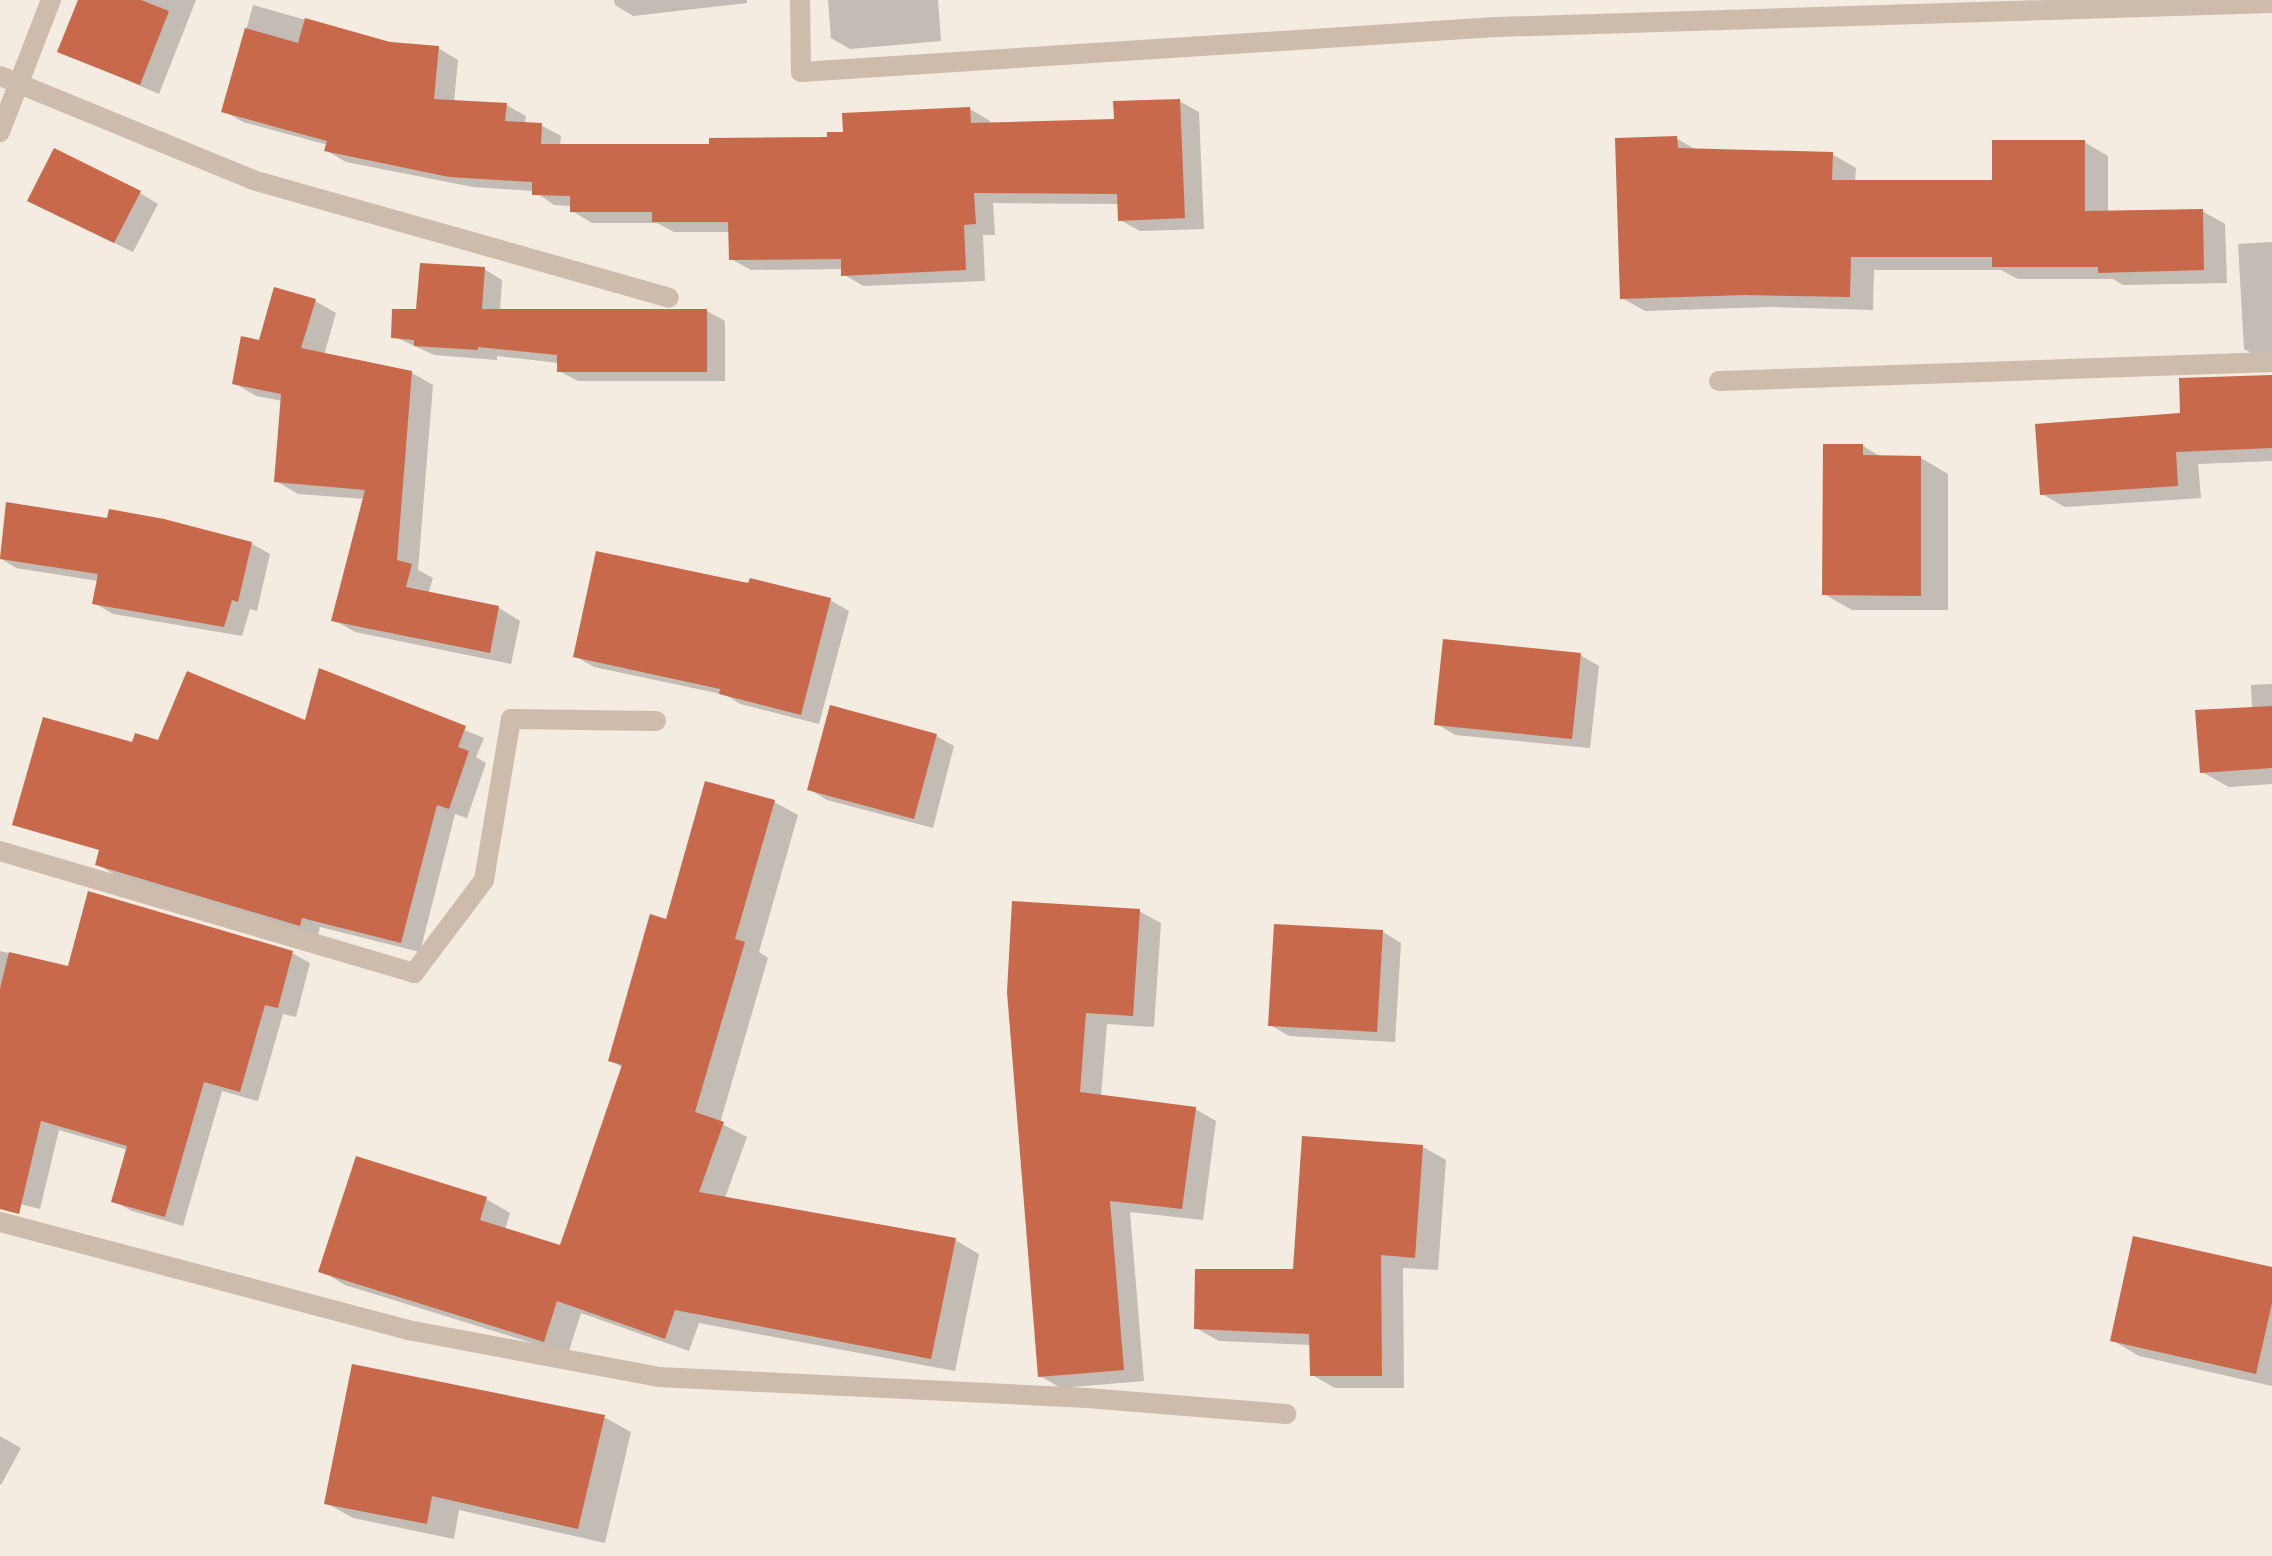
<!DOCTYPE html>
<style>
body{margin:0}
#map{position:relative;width:2272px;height:1556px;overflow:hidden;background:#f4ebe1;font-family:"Nunito Sans",sans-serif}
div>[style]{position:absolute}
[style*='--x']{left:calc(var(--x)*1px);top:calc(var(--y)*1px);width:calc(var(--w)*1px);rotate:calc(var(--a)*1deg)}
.shadow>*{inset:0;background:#0003}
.building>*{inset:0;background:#c8694b}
.minor>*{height:20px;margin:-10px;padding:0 10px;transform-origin:10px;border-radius:10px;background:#cdbbac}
span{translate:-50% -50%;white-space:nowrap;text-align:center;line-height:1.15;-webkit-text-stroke:8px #fbf5ee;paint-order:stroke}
</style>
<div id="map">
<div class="shadow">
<div style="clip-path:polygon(80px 0,196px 0,159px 94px,59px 51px)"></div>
<div style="clip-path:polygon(614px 0,747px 0,747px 3px,633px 16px,615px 5px)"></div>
<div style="clip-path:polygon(828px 0,938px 0,941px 41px,850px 49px,831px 38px)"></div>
<div style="clip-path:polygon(253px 5px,390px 44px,438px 48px,458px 60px,454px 102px,506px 105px,526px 116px,525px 124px,541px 125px,561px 136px,560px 146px,711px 146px,829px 139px,970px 109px,990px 121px,990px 125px,1116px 121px,1179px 101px,1199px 112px,1204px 229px,1140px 231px,1120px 220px,1120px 204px,993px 203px,995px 235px,983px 235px,985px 281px,863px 286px,843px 274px,843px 269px,751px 270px,731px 259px,730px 232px,674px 232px,657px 223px,592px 223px,572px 211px,572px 206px,554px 205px,534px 191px,473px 187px,346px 162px,327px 151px,328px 145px,243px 122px,224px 111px)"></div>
<div style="clip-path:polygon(1676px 138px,1698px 151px,1832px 154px,1856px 168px,1855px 182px,1994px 182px,2084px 142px,2108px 156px,2108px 212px,2202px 211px,2225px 224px,2227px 283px,2123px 285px,2113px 279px,2018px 279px,2001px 270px,1874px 270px,1873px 310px,1769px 307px,1645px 311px,1622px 298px)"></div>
<div style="clip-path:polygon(140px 193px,158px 204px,133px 252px,48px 211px)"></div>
<div style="clip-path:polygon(2272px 242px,2272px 362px,2267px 362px,2244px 349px,2238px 244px)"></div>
<div style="clip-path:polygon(484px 269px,502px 280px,500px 311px,707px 311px,725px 321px,725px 381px,578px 381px,559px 371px,559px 363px,497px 356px,497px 360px,434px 355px,393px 336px,418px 311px)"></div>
<div style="clip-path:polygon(315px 301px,336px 313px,324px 355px,412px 373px,433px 385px,418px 570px,433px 578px,428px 594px,499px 608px,520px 621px,511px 664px,355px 632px,334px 620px,365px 499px,298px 494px,276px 481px,283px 401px,256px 396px,234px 383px,261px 342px)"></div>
<div style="clip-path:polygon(2272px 377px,2272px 461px,2198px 464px,2201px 498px,2065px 507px,2042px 494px,2182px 415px)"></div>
<div style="clip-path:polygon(1863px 446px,1883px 458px,1921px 458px,1948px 474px,1948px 610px,1852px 610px,1824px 594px)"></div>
<div style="clip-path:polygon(7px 504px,109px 520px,164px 521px,252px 544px,270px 554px,257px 611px,250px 609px,242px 636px,113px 614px,94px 603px,98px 581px,16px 568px,0 558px)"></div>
<div style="clip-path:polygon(830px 600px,849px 611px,819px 724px,740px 704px,726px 695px,594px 667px,575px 656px)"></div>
<div style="clip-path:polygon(1580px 655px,1599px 666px,1590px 748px,1455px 735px,1437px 724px)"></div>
<div style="clip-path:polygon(320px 671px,484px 738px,476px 757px,486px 763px,467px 818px,455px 814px,420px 952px,320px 927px,318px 935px,115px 875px,97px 864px,307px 723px)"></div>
<div style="clip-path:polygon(2272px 684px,2272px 784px,2229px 787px,2202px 772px,2252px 709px,2251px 685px)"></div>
<div style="clip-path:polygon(936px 736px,954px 746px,933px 828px,827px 800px,809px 789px)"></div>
<div style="clip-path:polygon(774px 802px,798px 815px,759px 952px,768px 958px,720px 1123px,747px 1137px,725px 1198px,955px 1240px,979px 1254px,955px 1371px,699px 1323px,689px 1351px,581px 1313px,568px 1354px,345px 1285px,321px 1271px,486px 1199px,510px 1213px,505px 1230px,561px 1247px,623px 1068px,610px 1060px,667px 921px)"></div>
<div style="clip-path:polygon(1139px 911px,1161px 923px,1154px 1027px,1107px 1024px,1101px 1097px,1195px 1109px,1216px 1121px,1203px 1220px,1130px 1212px,1144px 1381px,1061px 1388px,1040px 1376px,1009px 992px)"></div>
<div style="clip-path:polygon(1383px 932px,1401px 943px,1395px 1042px,1289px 1036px,1270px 1025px)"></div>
<div style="clip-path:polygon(0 951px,69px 968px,292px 953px,310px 963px,296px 1017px,283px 1014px,258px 1101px,222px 1091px,183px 1226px,132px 1211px,114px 1201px,128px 1150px,59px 1130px,40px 1209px,0 1199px)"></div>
<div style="clip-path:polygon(1423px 1147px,1446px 1160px,1438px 1270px,1403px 1268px,1404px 1388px,1335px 1388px,1312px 1375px,1312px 1345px,1219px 1341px,1196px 1328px,1295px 1271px)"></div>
<div style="clip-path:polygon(2272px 1269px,2272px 1386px,2139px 1356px,2112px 1340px)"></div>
<div style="clip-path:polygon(604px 1417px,631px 1432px,605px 1543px,459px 1510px,454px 1539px,353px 1518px,326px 1503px)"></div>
<div style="clip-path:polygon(0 1436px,21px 1448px,1px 1485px,0 1484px)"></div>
</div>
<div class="building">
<div style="clip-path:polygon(78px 0,141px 0,169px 11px,140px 85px,57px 52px)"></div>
<div style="clip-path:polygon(305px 18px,390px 42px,439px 46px,434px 99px,507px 103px,505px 121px,542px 123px,541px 144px,709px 144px,709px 138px,827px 137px,827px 132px,843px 132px,842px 113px,970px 107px,971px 123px,1114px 119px,1113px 101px,1180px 99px,1185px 218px,1118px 221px,1117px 194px,974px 193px,976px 224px,964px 225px,966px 270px,841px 276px,841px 259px,729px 260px,728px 222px,652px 222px,652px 212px,570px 212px,570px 196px,532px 195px,532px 182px,449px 177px,324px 151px,327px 141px,221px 112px,245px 28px,298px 43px)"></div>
<div style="clip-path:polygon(1677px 136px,1678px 148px,1833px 152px,1832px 180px,1992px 180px,1992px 140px,2085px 140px,2085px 211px,2203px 209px,2204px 270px,2098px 273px,2098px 267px,1992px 267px,1992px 257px,1851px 257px,1850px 297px,1744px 295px,1620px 299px,1615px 138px)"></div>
<div style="clip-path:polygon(54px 148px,141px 191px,114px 243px,27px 201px)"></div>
<div style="clip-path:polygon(420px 263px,485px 267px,482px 309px,707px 309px,707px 372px,557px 372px,557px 355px,478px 347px,478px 350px,414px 346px,414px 340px,391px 338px,392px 309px,416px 309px)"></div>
<div style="clip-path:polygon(274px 287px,316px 299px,301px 348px,412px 371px,397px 560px,412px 564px,406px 587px,499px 606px,490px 653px,331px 621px,365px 490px,274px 482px,281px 394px,232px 384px,241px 336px,259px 340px)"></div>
<div style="clip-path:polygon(2272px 375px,2272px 448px,2176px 452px,2178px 486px,2040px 495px,2035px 424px,2180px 413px,2179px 378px)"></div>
<div style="clip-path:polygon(1823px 444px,1863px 444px,1863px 455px,1921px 456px,1921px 596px,1822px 595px)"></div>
<div style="clip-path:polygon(6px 502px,107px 518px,109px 509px,164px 519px,252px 542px,238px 602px,232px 600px,224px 627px,92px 604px,98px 574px,0 559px)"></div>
<div style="clip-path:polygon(596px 551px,748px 583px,750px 578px,831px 598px,801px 715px,719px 694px,720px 689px,573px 657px)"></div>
<div style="clip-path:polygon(1443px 639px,1581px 653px,1572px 739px,1434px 725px)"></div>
<div style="clip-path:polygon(319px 668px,466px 726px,458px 747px,469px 751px,449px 809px,437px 805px,401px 943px,302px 918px,300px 926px,95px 865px,99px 850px,12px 825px,43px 717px,132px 742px,135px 733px,158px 740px,187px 671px,305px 720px)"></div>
<div style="clip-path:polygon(830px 705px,937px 734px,914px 819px,807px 790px)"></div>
<div style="clip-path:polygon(2272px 706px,2272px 768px,2200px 773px,2195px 710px)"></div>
<div style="clip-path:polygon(705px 781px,775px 800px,735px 939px,745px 942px,695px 1112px,724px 1122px,699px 1192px,956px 1238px,931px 1359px,675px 1310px,665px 1339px,557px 1301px,544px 1342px,318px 1272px,356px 1156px,487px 1197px,480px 1220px,560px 1245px,622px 1065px,608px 1061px,650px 914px,666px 919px)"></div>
<div style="clip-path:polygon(88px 891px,293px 951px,278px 1008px,265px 1005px,240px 1092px,204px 1082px,165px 1217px,111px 1202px,127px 1146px,41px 1121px,19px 1214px,0 1209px,0 989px,9px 952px,68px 966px)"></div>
<div style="clip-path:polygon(1012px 901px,1140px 909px,1133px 1016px,1086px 1013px,1080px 1092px,1196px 1107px,1182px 1209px,1110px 1201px,1124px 1370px,1038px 1377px,1007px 992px)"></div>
<div style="clip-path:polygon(1274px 924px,1383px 930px,1377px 1032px,1268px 1026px)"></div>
<div style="clip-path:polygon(1302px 1136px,1423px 1145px,1415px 1258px,1381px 1255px,1382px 1376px,1310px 1376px,1309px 1334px,1194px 1329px,1195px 1269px,1293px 1269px)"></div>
<div style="clip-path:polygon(2133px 1236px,2272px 1267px,2272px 1303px,2256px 1374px,2110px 1341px)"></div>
<div style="clip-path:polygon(352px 1364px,605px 1415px,578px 1529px,432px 1496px,427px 1524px,324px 1504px)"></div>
</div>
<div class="minor">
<div style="--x:800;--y:0;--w:72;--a:89.2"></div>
<div style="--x:801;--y:72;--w:696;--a:-3.7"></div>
<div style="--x:1496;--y:27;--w:776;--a:-1.77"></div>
<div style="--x:0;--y:76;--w:274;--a:22.3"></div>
<div style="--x:253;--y:180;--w:432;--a:15.8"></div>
<div style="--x:0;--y:132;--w:142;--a:-68.9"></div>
<div style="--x:1719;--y:381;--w:553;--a:-1.97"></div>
<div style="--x:0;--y:851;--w:432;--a:16.4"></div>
<div style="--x:414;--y:973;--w:116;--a:-53"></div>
<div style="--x:484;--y:880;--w:163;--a:-80.5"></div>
<div style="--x:511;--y:719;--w:145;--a:0.8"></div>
<div style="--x:0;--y:1222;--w:422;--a:14.8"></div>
<div style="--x:408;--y:1330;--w:255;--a:10.6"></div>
<div style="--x:659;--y:1377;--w:429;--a:2.8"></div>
<div style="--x:1087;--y:1398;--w:200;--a:4.6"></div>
</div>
</div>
